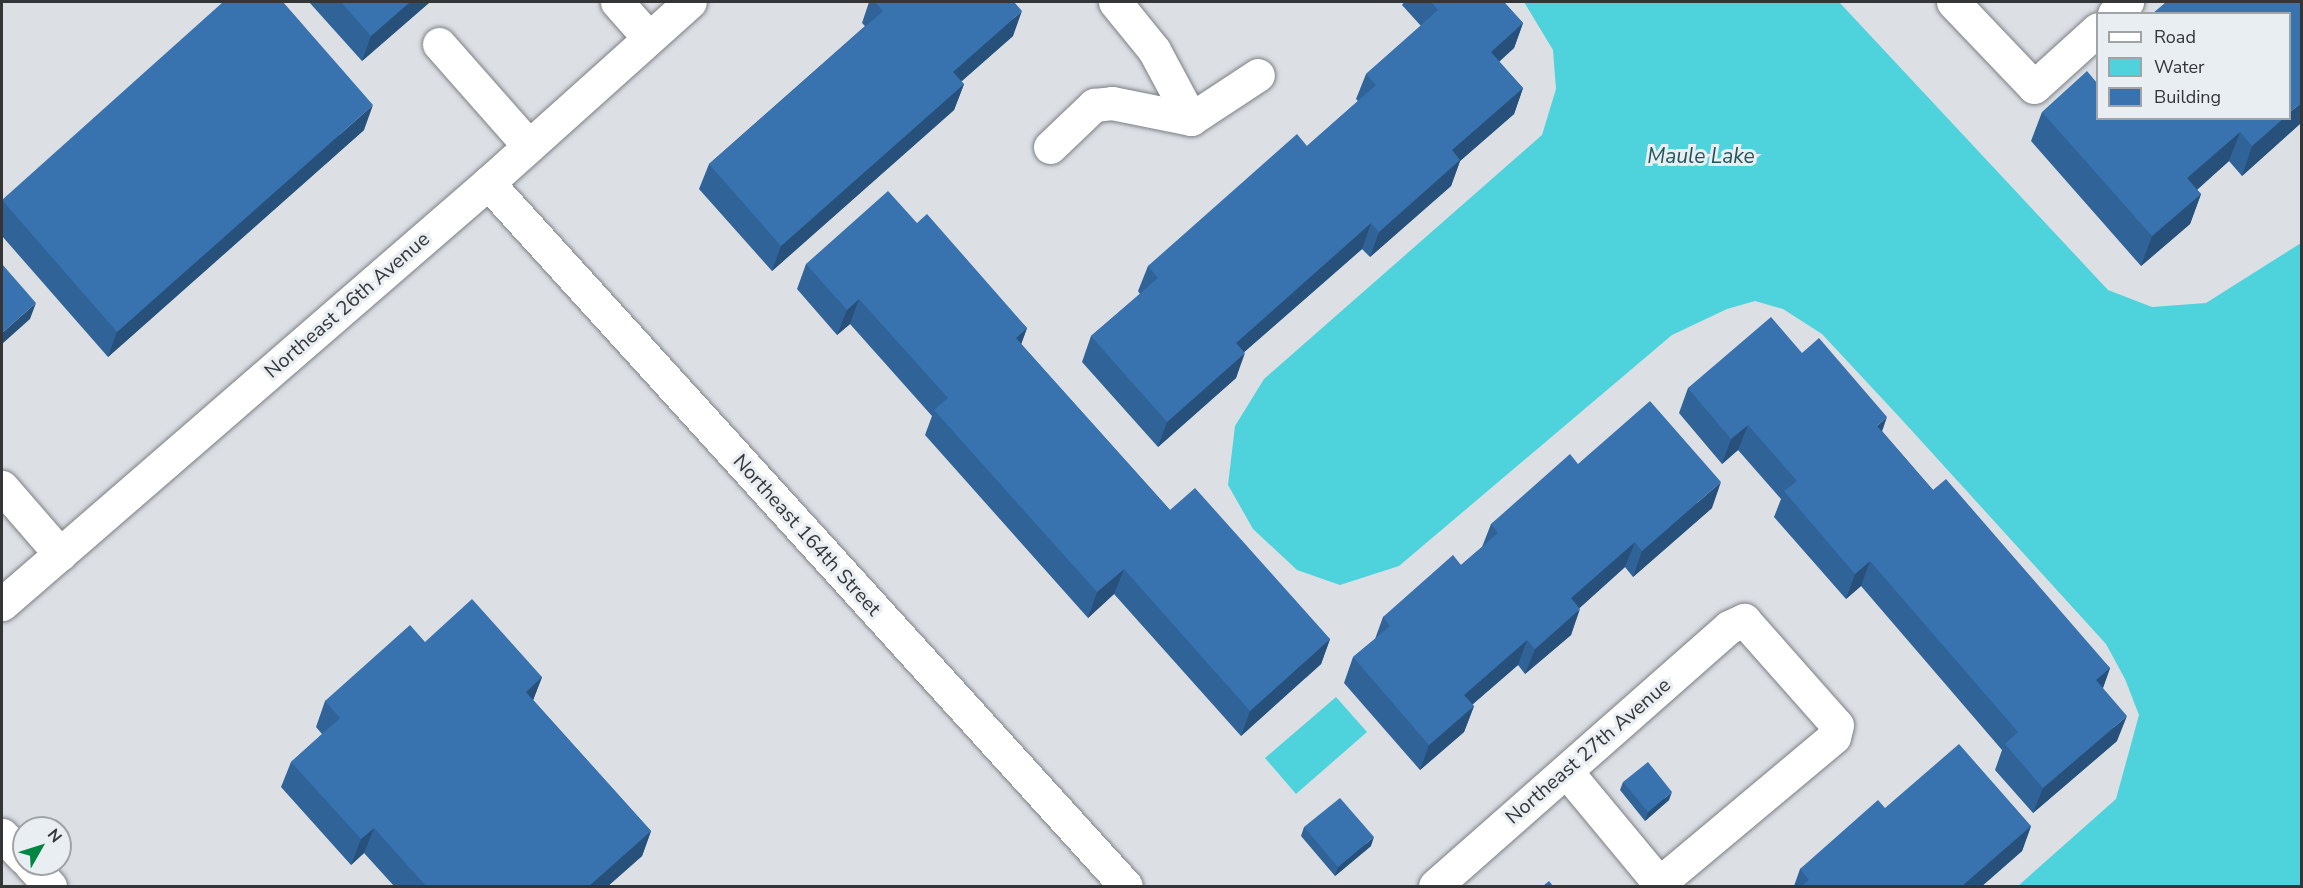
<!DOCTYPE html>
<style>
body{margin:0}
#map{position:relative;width:2303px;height:888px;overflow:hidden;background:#dce0e5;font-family:"Nunito Sans",sans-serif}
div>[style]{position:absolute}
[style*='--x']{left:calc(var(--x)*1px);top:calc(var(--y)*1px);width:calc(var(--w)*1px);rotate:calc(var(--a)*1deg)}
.water>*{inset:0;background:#4ed2dc}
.roads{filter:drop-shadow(0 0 2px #7b7f83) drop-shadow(0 0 2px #7b7f83)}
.minor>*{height:33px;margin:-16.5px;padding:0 16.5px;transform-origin:16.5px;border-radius:16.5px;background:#fff}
.wall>*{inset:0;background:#306397}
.shaded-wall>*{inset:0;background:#27507b}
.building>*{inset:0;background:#3873b0}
span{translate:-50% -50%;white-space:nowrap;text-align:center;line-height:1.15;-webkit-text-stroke:6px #e9eef2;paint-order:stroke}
.street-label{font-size:20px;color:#343537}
.water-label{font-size:21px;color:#1e555a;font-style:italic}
.frame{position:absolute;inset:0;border:3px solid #343537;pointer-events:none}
.legend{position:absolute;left:2096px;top:12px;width:195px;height:108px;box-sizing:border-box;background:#e9eef2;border:2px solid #a1a4a7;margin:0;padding:8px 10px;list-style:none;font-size:18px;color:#343537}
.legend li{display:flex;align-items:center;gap:12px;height:30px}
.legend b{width:30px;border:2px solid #a1a4a7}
.north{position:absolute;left:12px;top:816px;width:60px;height:60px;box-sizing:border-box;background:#e9eef2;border:2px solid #a1a4a7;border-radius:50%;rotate:51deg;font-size:16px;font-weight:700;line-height:24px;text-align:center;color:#343537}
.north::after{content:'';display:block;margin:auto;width:21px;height:27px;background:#008642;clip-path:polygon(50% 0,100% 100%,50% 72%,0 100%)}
</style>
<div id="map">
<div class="water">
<div style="clip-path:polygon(1524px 2px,1839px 2px,2108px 290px,2152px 307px,2206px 303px,2301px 243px,2301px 886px,2018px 886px,2116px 799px,2139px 715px,2125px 679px,2106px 644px,1903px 421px,1822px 334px,1783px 309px,1755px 301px,1727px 309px,1672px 335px,1399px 566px,1340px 585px,1297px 570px,1253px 529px,1228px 485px,1235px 426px,1264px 379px,1542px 135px,1556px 89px,1553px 50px)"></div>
<div style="clip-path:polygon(1336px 697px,1367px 732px,1296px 794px,1265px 758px)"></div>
</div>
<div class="roads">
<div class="minor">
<div style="--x:617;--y:2;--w:48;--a:48.4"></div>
<div style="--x:1115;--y:2;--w:62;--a:50.9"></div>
<div style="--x:1154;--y:50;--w:78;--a:61.8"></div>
<div style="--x:1953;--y:2;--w:117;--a:46.4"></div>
<div style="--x:2034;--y:87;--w:86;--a:-42.2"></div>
<div style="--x:2114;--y:14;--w:18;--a:-43"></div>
<div style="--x:439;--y:44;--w:136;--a:48.6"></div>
<div style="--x:1050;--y:147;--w:61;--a:-43.7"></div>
<div style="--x:1094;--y:105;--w:18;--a:-6"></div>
<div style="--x:1112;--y:103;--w:81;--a:11.4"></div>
<div style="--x:1191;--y:119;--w:80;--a:-33.3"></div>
<div style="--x:488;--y:183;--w:949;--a:47.78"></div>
<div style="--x:2;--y:487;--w:89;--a:49.1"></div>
<div style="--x:2;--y:604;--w:643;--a:-40.9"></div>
<div style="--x:488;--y:183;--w:271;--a:-41.9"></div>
<div style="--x:2;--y:835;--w:32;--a:46"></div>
<div style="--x:30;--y:864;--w:30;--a:48"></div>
<div style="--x:1435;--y:886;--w:392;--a:-41.4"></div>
<div style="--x:1729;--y:627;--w:17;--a:-25"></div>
<div style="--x:1744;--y:620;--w:140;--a:48.5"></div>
<div style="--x:1837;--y:725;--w:12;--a:104"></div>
<div style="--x:1834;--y:737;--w:223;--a:140.1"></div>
<div style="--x:1663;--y:880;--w:9;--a:-162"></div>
<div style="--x:1654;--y:877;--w:138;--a:-129.7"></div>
</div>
</div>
<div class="wall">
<div style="clip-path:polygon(309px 2px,430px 2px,362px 61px)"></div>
<div style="clip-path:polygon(869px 2px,1014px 2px,1013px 36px,961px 82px,964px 84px,954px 110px,772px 271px,699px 189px,709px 164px,865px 26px,862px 23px)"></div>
<div style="clip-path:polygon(1404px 2px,1504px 2px,1523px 23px,1514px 48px,1499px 62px,1523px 88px,1514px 114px,1460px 161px,1451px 186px,1370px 257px,1362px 249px,1244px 352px,1236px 378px,1158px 447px,1082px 362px,1091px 336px,1140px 294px,1138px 291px,1148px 266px,1307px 146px,1358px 101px,1356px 99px,1366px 74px,1421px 26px,1402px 5px)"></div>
<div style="clip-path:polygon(2042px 112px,2097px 118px,2289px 118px,2301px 123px,2242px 176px,2229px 161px,2197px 190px,2201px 194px,2190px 224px,2141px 266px,2031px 141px)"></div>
<div style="clip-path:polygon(364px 130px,108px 357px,2px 236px,2px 200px)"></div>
<div style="clip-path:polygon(917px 223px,1027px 328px,1021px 344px,1170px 510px,1330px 639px,1321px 664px,1241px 736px,1114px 594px,1088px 618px,925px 435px,932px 416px,850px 324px,837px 335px,797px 289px,806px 264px)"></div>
<div style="clip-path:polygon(1802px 353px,1882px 431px,1933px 490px,2110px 668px,2103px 688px,2117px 741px,2033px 813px,1995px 770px,2002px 750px,1861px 586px,1846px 599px,1774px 517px,1781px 499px,1738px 450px,1722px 464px,1679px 413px,1688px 388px)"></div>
<div style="clip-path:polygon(1578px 464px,1712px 508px,1633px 577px,1625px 567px,1579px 608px,1571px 635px,1525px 674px,1518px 665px,1472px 705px,1474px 706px,1464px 732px,1420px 770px,1344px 683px,1353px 657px,1375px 639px,1383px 617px,1461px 565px,1482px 547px,1491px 524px)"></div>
<div style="clip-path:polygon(425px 642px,542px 677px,533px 700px,651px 831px,642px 856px,608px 886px,394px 886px,364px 853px,351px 865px,281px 787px,291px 762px,322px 734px,316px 727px,325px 701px)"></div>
<div style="clip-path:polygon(1623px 782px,1669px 800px,1645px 821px,1620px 790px)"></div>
<div style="clip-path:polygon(1885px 808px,2031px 826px,2022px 851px,1982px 886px,1794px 886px,1800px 869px)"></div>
<div style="clip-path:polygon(1304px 827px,1371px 846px,1335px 876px,1301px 836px)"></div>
</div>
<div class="shaded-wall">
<div style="clip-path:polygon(410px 2px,430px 2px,362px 61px,371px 36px)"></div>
<div style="clip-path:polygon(1022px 11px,1013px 36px,943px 97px,953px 72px)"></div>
<div style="clip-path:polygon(1523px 23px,1514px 48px,1481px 77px,1491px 52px)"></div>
<div style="clip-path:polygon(964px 84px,954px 110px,772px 271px,781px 246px)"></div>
<div style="clip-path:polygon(1523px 88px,1514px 114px,1460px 161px,1451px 186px,1370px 257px,1379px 232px,1452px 150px)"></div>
<div style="clip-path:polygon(2301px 103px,2301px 123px,2242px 176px,2252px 146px,2284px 118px,2289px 118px,2289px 113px)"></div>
<div style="clip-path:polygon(373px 105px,364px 130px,108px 357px,117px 332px)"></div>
<div style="clip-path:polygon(2240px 132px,2229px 161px,2176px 208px,2187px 178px)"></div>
<div style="clip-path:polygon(2201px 194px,2190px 224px,2141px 266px,2152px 236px)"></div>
<div style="clip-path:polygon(1371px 223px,1362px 249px,1226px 368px,1236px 343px)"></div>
<div style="clip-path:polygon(859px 299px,850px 324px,837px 335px,847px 310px)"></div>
<div style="clip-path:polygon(36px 303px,30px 319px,2px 344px,2px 333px)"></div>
<div style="clip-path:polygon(1027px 328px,1018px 353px,1016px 338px)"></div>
<div style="clip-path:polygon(1245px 353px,1236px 378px,1158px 447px,1167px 422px)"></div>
<div style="clip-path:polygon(1887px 417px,1878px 443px,1877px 426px)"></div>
<div style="clip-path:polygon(1748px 425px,1738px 450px,1722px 464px,1731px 439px)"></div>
<div style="clip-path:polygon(1721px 482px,1712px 508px,1633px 577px,1642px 551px)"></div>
<div style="clip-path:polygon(1635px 542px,1625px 567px,1562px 624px,1571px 598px)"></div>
<div style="clip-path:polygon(1870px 561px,1861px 586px,1846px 599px,1855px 574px)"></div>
<div style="clip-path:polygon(1124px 569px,1114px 594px,1088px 618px,1097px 592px)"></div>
<div style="clip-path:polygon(1580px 609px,1571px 635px,1525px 674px,1535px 649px)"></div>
<div style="clip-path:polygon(1330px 639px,1321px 664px,1241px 736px,1250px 711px)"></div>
<div style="clip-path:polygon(1527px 640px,1518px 665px,1454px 720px,1464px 695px)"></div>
<div style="clip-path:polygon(2110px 668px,2101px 693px,2096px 680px)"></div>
<div style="clip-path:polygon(542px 677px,532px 703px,526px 692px)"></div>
<div style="clip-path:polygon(1474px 706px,1464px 732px,1420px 770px,1429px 745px)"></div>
<div style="clip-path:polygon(2127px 716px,2117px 741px,2033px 813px,2043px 788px)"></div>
<div style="clip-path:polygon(1672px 792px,1669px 800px,1645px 821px,1648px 812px)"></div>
<div style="clip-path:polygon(2031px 826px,2022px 851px,1982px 886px,1962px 886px)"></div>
<div style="clip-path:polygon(374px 828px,364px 853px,351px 865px,361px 839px)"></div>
<div style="clip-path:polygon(651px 831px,642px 856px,608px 886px,589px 886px)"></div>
<div style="clip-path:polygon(1374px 837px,1371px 846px,1335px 876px,1338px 867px)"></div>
</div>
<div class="building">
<div style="clip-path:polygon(223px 2px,283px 2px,373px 105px,117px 332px,2px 200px)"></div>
<div style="clip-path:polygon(341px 2px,410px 2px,371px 36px)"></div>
<div style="clip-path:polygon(875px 2px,1014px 2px,1022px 11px,953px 72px,964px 84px,781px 246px,709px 164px,883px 11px)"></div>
<div style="clip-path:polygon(1431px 2px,1504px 2px,1523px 23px,1491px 52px,1523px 88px,1452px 150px,1460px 160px,1379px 232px,1371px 223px,1236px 343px,1245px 353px,1167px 422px,1091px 336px,1158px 278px,1148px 266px,1297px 134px,1307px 146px,1376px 85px,1366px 74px,1438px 10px)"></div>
<div style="clip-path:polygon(2166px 2px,2301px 2px,2301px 103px,2289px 113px,2289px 14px,2152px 14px)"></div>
<div style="clip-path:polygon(2087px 71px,2097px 83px,2097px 118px,2284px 118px,2252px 146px,2240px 132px,2187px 178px,2201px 194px,2152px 236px,2042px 112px)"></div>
<div style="clip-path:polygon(888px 191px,917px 223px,927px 214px,1027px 328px,1016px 338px,1170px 510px,1195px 488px,1330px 639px,1250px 711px,1124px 569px,1097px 592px,934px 410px,948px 398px,859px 299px,847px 310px,806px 264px)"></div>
<div style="clip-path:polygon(2px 264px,36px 303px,2px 333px)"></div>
<div style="clip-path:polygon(1771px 317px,1802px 353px,1819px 338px,1887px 417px,1877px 426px,1933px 490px,1946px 479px,2110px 668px,2096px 680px,2127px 716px,2043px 788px,2005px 744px,2018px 732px,1870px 561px,1855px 574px,1784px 491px,1797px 481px,1748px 425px,1731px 439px,1688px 388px)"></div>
<div style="clip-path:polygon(1650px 401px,1721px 482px,1642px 551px,1635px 542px,1571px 598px,1580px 609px,1535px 649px,1527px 640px,1464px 695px,1474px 706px,1429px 745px,1353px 657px,1390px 626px,1383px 617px,1453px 555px,1461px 565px,1498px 533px,1491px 524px,1570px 454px,1578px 464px)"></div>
<div style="clip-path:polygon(472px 599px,542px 677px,526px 692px,651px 831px,589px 886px,426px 886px,374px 828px,361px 839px,291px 762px,340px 718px,325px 701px,410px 625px,425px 642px)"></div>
<div style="clip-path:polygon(1959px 744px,2031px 826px,1962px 886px,1801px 886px,1809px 880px,1800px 869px,1878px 800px,1885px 808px)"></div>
<div style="clip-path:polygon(1648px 762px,1672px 792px,1648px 812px,1623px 782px)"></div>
<div style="clip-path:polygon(1340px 798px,1374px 837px,1338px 867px,1304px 827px)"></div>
<div style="clip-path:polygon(1549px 881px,1553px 886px,1543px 886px)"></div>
</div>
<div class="street-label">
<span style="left:347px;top:305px;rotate:-41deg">Northeast 26th Avenue</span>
<span style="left:807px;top:535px;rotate:48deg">Northeast 164th Street</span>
<span style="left:1588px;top:751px;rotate:-41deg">Northeast 27th Avenue</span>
</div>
<div class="water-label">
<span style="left:1701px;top:156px">Maule Lake</span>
</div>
<div class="frame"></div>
<ul class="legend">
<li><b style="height:8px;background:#fff"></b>Road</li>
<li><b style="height:16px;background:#4ed2dc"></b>Water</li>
<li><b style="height:16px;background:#3873b0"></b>Building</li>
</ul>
<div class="north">N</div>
</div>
